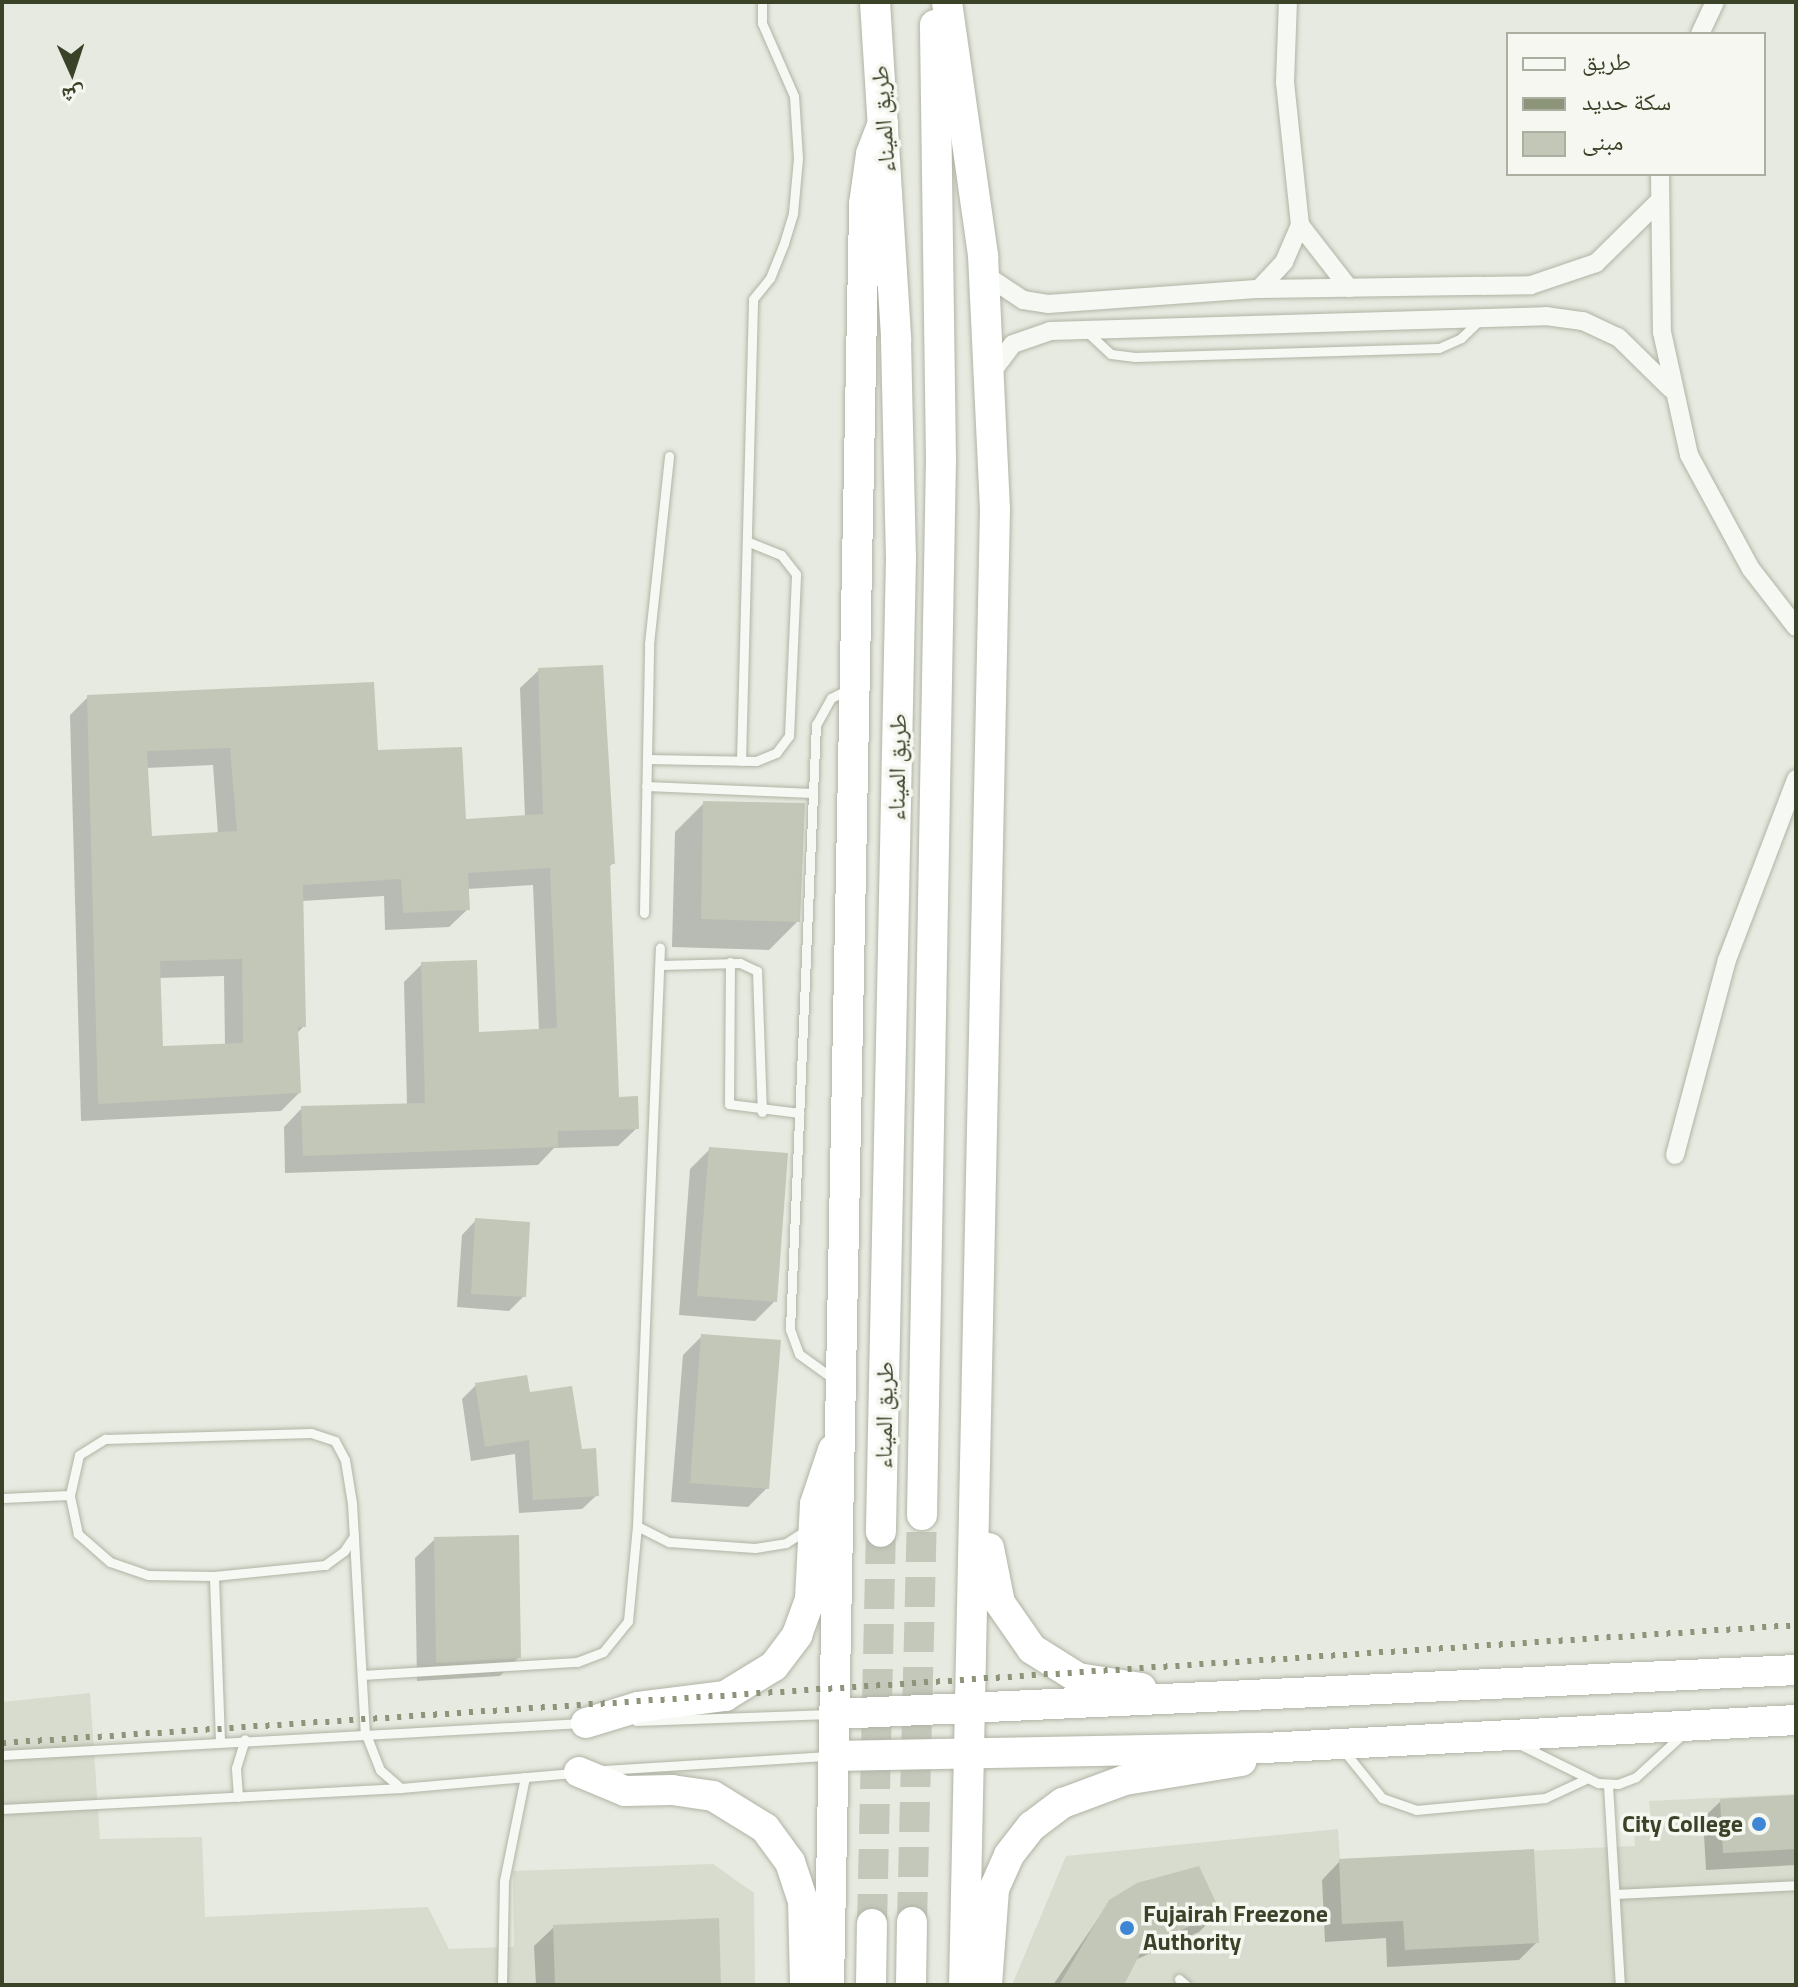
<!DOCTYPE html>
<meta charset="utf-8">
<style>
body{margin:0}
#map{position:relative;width:1798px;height:1987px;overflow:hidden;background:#e7eae0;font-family:"Titillium Web","Noto Naskh Arabic",sans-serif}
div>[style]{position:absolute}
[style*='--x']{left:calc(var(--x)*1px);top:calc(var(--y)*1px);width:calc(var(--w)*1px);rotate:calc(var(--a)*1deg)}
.built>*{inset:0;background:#d7dcce}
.shadow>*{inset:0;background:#0003}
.building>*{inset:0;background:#c2c7b7}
.trunk-tunnel>*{height:30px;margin-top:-15px;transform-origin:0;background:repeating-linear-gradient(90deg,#c4c8bb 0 30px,transparent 0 45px)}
.roads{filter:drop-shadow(0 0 2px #b0b4a5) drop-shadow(0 0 2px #b0b4a5)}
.service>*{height:9px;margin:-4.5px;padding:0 4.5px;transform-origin:4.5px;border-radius:4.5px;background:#f6f8f3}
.minor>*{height:18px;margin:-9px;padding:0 9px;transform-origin:9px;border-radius:9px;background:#f6f8f3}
.trunk>*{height:30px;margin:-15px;padding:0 15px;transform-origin:15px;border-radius:15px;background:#fff}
.rail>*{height:6px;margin-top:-3px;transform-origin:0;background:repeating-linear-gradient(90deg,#8c9479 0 4px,transparent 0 12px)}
.dots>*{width:22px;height:22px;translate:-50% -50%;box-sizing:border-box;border:4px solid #f5f7f0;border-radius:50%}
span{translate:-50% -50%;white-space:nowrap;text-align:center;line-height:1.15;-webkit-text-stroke:7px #f5f7f0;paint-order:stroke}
.street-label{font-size:24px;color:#3a4228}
.poi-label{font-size:24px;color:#3a4228;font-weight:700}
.right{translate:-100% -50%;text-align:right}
.left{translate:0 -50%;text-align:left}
.frame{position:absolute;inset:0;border:4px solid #3a4228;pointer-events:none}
.legend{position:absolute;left:1506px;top:32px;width:260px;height:144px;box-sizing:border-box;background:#f5f7f0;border:2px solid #aaafa0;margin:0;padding:10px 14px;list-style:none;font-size:24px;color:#3a4228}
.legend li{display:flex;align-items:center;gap:16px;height:40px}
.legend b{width:40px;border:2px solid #aaafa0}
.north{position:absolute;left:32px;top:32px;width:80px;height:80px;-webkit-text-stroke:6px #f5f7f0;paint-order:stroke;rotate:177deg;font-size:22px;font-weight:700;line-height:32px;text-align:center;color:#3a4228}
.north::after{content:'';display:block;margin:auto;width:28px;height:36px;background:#3a4228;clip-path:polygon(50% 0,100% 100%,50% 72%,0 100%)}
</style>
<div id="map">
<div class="built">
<div style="clip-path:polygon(90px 1693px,100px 1839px,202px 1837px,205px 1917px,428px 1907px,449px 1949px,514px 1947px,513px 1871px,713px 1864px,754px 1893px,755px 1985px,2px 1985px,2px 1702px)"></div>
<div style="clip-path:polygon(1796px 1794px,1796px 1985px,1012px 1985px,1066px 1856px,1338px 1829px,1340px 1859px,1635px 1846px,1634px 1832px,1652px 1830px,1649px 1801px)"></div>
</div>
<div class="shadow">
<div style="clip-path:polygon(evenodd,539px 670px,613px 863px,608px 868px,617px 1099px,637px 1128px,618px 1146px,554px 1148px,538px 1165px,285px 1173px,284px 1127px,302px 1108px,407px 1105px,404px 982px,422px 964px,477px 1034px,539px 1031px,533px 885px,467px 889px,468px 909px,449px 927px,385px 930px,384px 896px,302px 901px,304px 1026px,297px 1033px,299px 1093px,281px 1111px,81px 1121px,70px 715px,88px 697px,376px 752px,464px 821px,525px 817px,520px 688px,539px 670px,213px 765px,218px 834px,150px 838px,146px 768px,213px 765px,539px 670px,224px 976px,225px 1046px,161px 1048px,158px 978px,224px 976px)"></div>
<div style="clip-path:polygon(704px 803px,798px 921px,769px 950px,672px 947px,675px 832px)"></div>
<div style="clip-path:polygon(710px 1149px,775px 1301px,755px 1321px,679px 1315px,690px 1169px)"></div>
<div style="clip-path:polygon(476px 1220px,524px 1296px,509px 1311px,457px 1307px,462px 1235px)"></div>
<div style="clip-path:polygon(702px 1336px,767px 1488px,748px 1507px,671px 1502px,683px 1355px)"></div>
<div style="clip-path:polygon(476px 1385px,580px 1451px,597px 1495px,582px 1509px,519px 1513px,515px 1454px,471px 1461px,462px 1399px)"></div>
<div style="clip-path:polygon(435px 1539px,519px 1657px,500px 1676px,417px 1681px,415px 1558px)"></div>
<div style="clip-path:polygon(1796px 1797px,1796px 1865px,1706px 1870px,1703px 1818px,1721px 1801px)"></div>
<div style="clip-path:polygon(1340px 1861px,1537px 1942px,1519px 1960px,1387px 1967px,1386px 1938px,1325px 1942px,1322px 1880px)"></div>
<div style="clip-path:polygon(1102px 1913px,1218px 1913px,1199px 1932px,1135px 1960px,1122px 1985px,1053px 1985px)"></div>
<div style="clip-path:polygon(554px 1927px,719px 1985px,536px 1985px,534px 1946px)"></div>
</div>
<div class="building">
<div style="clip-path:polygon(evenodd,603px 665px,615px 864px,610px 864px,619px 1097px,638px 1096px,639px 1129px,558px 1131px,558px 1147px,303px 1156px,301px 1106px,425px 1103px,421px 962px,477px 960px,479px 1032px,557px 1028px,550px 868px,468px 873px,470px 910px,403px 913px,401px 879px,303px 885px,306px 1027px,298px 1027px,301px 1093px,98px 1104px,87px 695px,374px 682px,378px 750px,462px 747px,466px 819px,543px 814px,538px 668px,603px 665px,230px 748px,237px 831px,152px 836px,147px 751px,230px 748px,603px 665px,242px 959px,243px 1043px,163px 1046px,160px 961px,242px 959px)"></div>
<div style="clip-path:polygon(703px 801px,805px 803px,800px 922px,701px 919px)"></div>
<div style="clip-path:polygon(709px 1147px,788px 1153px,777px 1302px,697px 1296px)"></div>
<div style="clip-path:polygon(475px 1218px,530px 1222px,526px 1297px,471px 1294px)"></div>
<div style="clip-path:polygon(701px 1334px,781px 1340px,769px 1489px,690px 1483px)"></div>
<div style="clip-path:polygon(527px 1375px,530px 1392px,572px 1386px,582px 1449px,596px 1448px,599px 1496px,533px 1500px,529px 1440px,485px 1447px,475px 1383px)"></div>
<div style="clip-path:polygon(519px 1535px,521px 1658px,436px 1663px,434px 1537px)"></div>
<div style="clip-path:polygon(1796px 1795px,1796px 1849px,1723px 1853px,1720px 1799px)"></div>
<div style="clip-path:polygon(1534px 1849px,1539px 1943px,1405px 1950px,1403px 1921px,1342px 1924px,1339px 1859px)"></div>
<div style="clip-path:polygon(1199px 1866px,1221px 1913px,1144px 1946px,1124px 1985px,1059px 1985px,1109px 1900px,1137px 1883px)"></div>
<div style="clip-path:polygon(719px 1918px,721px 1985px,555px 1985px,553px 1925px)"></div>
</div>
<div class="trunk-tunnel">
<div style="--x:912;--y:1922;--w:407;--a:-88.6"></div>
<div style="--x:872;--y:1924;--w:392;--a:-88.7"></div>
</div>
<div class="roads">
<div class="service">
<div style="--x:1085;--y:330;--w:35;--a:43"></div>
<div style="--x:1111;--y:354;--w:24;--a:7"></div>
<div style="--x:1135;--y:357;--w:304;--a:-1.7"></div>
<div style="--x:1439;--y:348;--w:24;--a:-24"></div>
<div style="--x:1461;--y:338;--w:28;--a:-44"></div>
<div style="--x:647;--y:759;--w:109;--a:1.1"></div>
<div style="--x:756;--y:761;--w:22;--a:-22"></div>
<div style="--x:776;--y:753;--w:21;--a:-53"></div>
<div style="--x:789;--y:736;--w:162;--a:-87.5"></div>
<div style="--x:796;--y:574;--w:24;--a:-128"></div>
<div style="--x:781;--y:555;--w:35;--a:-158"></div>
<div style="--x:741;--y:761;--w:462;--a:-88.5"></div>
<div style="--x:753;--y:299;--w:27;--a:-51"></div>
<div style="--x:770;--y:278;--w:38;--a:-68"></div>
<div style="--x:784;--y:243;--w:31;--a:-73"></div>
<div style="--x:793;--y:213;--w:55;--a:-84.8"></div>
<div style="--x:798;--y:158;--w:62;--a:-93.7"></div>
<div style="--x:794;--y:96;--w:80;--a:-113.7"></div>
<div style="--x:762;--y:23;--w:21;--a:-90"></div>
<div style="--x:646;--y:786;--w:167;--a:2.4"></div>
<div style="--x:644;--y:913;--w:269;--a:-88.9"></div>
<div style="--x:649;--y:644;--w:189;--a:-83.9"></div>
<div style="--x:730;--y:962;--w:142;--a:90.4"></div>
<div style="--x:729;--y:1104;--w:71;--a:7.3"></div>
<div style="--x:660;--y:965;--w:80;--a:-1.4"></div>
<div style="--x:740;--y:963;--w:19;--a:25"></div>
<div style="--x:757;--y:971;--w:141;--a:88"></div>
<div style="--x:835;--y:1380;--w:44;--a:-144.2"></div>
<div style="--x:799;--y:1354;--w:27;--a:-110"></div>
<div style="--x:790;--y:1329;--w:605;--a:-87.54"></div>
<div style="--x:816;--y:725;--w:31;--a:-61"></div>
<div style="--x:831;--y:698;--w:22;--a:-27"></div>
<div style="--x:2;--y:1498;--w:68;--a:-2.5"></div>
<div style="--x:637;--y:1526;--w:36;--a:27"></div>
<div style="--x:669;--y:1542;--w:86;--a:4"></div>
<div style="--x:755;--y:1548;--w:31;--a:-9"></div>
<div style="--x:786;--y:1543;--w:24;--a:-33"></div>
<div style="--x:214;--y:1576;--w:112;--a:-5.7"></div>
<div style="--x:325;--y:1565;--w:24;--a:-36"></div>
<div style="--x:344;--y:1551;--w:18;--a:-56"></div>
<div style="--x:362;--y:1675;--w:215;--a:-3.5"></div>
<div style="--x:577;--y:1662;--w:28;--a:-21"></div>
<div style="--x:603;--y:1652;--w:40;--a:-51"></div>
<div style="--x:628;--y:1621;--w:95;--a:-84.6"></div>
<div style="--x:637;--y:1526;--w:579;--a:-87.73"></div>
<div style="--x:636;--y:1721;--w:194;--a:-2.1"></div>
<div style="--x:220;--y:1741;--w:165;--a:-92.1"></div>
<div style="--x:214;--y:1576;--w:66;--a:-179.1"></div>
<div style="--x:148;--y:1575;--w:40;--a:-161.1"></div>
<div style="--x:110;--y:1562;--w:43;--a:-138.8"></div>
<div style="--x:78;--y:1534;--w:40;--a:-102"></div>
<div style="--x:70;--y:1495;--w:41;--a:-77.3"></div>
<div style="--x:79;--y:1455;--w:31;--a:-32"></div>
<div style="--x:105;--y:1439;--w:206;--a:-1.7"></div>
<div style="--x:311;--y:1433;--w:25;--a:18"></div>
<div style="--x:335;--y:1441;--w:21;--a:62"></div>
<div style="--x:345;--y:1460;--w:44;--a:80.8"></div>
<div style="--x:352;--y:1503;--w:229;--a:86.8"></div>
<div style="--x:365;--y:1732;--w:41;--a:68.5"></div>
<div style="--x:380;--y:1770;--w:28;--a:41"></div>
<div style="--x:1523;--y:1746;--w:84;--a:26.3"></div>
<div style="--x:1598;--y:1783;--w:20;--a:3"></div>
<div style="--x:1618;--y:1784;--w:19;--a:-21"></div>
<div style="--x:1636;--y:1777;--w:65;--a:-42.5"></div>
<div style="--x:1344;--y:1751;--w:60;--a:51"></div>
<div style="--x:1382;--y:1798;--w:36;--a:19"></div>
<div style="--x:1416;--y:1810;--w:130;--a:-5.3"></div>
<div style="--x:1545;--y:1798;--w:47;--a:-24.9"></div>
<div style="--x:2;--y:1755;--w:581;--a:-3.16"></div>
<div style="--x:604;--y:1770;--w:225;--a:-3.6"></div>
<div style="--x:1608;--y:1785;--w:200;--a:86.6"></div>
<div style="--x:238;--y:1797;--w:29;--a:-94"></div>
<div style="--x:236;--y:1768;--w:30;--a:-73"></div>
<div style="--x:2;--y:1809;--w:400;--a:-3"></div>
<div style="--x:401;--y:1788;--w:173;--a:-5"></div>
<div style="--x:1615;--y:1894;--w:181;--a:-2.8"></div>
<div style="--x:1179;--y:1979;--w:9;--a:41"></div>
<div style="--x:502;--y:1985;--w:104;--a:-88.9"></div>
<div style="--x:504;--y:1881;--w:106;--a:-78.6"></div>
</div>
<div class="minor">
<div style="--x:1700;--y:34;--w:35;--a:-65"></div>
<div style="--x:1660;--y:174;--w:158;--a:89.3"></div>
<div style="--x:1662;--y:332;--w:126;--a:77.6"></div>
<div style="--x:1689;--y:455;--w:130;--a:61.5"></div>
<div style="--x:1751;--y:569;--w:73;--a:52.2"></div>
<div style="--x:1300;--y:225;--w:80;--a:52.1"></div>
<div style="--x:984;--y:274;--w:47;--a:33.7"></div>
<div style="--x:1023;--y:300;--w:25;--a:9"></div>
<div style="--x:1048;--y:304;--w:212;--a:-4.1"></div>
<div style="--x:1259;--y:289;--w:272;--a:-0.8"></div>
<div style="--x:1531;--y:285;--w:69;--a:-18.7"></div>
<div style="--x:1596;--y:263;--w:87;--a:-44.5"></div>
<div style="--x:1259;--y:289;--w:37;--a:-47"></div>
<div style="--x:1284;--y:262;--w:40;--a:-66.6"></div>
<div style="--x:1300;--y:225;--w:144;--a:-96"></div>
<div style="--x:1285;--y:82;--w:80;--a:-87.9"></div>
<div style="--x:991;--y:373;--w:36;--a:-53"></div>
<div style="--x:1013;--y:344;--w:39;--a:-19"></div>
<div style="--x:1050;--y:331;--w:496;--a:-1.7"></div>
<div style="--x:1546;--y:316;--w:37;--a:8"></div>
<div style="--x:1583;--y:321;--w:38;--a:25"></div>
<div style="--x:1618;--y:337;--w:74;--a:44.5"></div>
<div style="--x:1675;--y:1155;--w:202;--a:-75.1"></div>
<div style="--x:1727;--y:960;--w:194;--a:-69.1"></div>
</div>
<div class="trunk">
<div style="--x:875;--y:2;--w:339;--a:86.4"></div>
<div style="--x:896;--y:340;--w:217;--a:88.7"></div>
<div style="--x:901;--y:557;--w:975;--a:91.18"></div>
<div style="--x:947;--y:2;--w:256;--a:81.9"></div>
<div style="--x:983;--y:255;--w:254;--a:87.3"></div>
<div style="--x:995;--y:509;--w:1476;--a:91.2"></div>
<div style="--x:922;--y:1515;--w:1055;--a:-88.97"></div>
<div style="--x:941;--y:460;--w:435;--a:-90.8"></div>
<div style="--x:989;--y:1548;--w:56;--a:78.7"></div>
<div style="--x:1000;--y:1603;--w:56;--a:55.2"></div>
<div style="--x:1032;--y:1649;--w:54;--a:32.2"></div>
<div style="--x:1078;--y:1678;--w:64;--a:9"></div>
<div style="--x:835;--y:1714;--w:962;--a:-2.62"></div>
<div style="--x:586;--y:1723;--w:54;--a:-17.1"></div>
<div style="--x:638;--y:1707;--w:88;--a:-7.2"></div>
<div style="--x:725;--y:1696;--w:57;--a:-31.5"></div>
<div style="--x:774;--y:1666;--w:39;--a:-53"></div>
<div style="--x:797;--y:1635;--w:38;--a:-70"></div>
<div style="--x:810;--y:1599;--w:95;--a:-87"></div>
<div style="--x:815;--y:1504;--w:57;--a:-71.6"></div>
<div style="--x:835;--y:1756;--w:429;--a:-1.1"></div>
<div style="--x:1264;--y:1748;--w:533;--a:-3.01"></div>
<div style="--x:579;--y:1772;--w:50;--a:22.4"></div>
<div style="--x:625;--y:1791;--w:47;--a:-1.2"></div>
<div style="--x:672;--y:1790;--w:41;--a:8.3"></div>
<div style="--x:713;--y:1796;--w:61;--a:31.6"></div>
<div style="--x:765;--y:1828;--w:42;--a:53.7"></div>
<div style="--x:790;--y:1862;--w:41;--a:71.6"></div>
<div style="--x:803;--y:1901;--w:84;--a:88.6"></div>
<div style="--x:829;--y:1985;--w:1781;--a:-88.87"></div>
<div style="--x:864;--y:204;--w:50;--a:-82"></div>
<div style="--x:871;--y:154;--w:33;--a:-69"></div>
<div style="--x:871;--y:1985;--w:61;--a:-89.1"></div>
<div style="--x:911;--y:1985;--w:63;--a:-89.1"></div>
<div style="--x:987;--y:1985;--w:96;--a:-85.8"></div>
<div style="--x:994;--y:1889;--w:37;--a:-66"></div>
<div style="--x:1009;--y:1855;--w:37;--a:-52"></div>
<div style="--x:1032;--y:1826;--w:39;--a:-37"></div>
<div style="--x:1063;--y:1803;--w:66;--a:-20.4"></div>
<div style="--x:1125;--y:1780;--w:118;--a:-9.3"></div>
</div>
</div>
<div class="rail">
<div style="--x:2;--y:1743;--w:1798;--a:-3.76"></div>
</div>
<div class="dots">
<div style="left:1759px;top:1824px;background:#3f87d5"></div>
<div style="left:1127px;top:1928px;background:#3f87d5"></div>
</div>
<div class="street-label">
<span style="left:883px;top:119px;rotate:-94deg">طريق الميناء</span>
<span style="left:897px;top:767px;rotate:-89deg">طريق الميناء</span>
<span style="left:884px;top:1415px;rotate:-89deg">طريق الميناء</span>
</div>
<div class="poi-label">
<span class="right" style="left:1743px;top:1824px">City College</span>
<span class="left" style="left:1143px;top:1928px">Fujairah Freezone<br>Authority</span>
</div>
<div class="frame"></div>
<ul class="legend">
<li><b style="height:10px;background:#f6f8f3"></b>طريق</li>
<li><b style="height:10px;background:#8c9479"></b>سكة حديد</li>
<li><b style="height:22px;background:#c2c7b7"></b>مبنى</li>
</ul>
<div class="north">ش</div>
</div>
